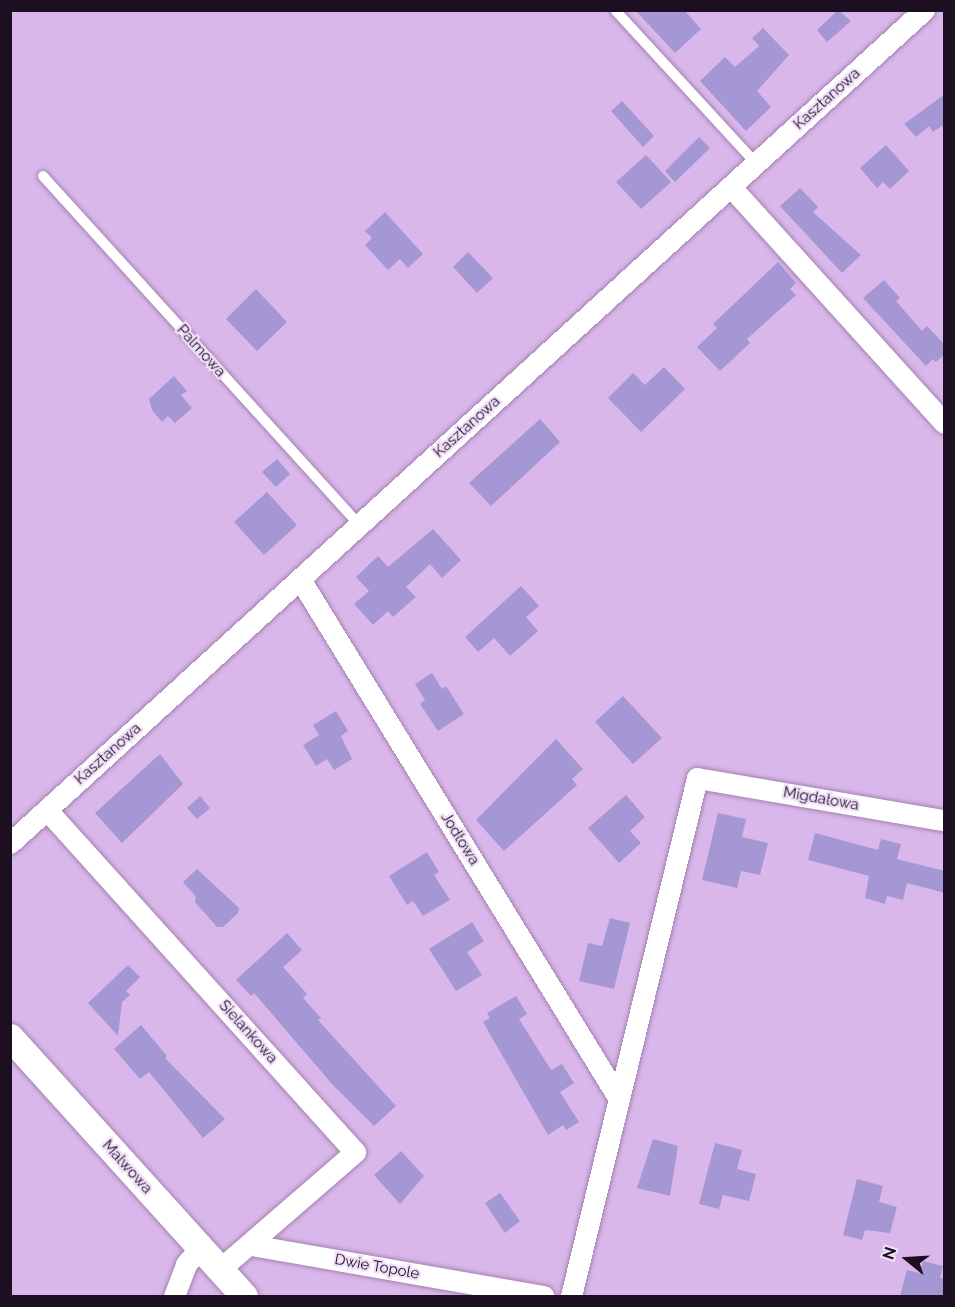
<!DOCTYPE html>
<meta charset="utf-8">
<style>
body{margin:0}
#map{position:relative;width:955px;height:1307px;overflow:hidden;background:#dab7ea;font-family:Raleway,sans-serif}
div>[style]{position:absolute}
[style*='--x']{left:calc(var(--x)*1px);top:calc(var(--y)*1px);width:calc(var(--w)*1px);rotate:calc(var(--a)*1deg)}
.building>*{inset:0;background:#a597d3}
.roads{filter:drop-shadow(0 0 2px #a382b2) drop-shadow(0 0 2px #a382b2)}
.service>*{height:10px;margin:-5px;padding:0 5px;transform-origin:5px;border-radius:5px;background:#fff}
.minor>*{height:21px;margin:-10.5px;padding:0 10.5px;transform-origin:10.5px;border-radius:10.5px;background:#fff}
.tertiary>*{height:27px;margin:-13.5px;padding:0 13.5px;transform-origin:13.5px;border-radius:13.5px;background:#fff}
span{translate:-50% -50%;white-space:nowrap;text-align:center;line-height:1.15;-webkit-text-stroke:4.5px #f1dff9;paint-order:stroke}
.street-label{font-size:15px;color:#1c0f21}
.frame{position:absolute;inset:0;border:12px solid #1c0f21;pointer-events:none}
.north{position:absolute;left:877px;top:1229px;width:60px;height:60px;-webkit-text-stroke:4px #f1dff9;paint-order:stroke;rotate:288deg;font-size:16px;font-weight:700;line-height:24px;text-align:center;color:#1c0f21}
.north::after{content:'';display:block;margin:auto;width:21px;height:27px;background:#1c0f21;clip-path:polygon(50% 0,100% 100%,50% 72%,0 100%)}
</style>
<div id="map">
<div class="building">
<div style="clip-path:polygon(635px 10px,684px 10px,701px 29px,675px 53px)"></div>
<div style="clip-path:polygon(838px 10px,851px 21px,827px 42px,817px 30px)"></div>
<div style="clip-path:polygon(763px 28px,789px 55px,757px 91px,771px 107px,746px 131px,700px 81px,725px 57px,735px 67px,759px 46px,752px 38px)"></div>
<div style="clip-path:polygon(945px 94px,945px 124px,933px 132px,929px 126px,916px 137px,904px 124px)"></div>
<div style="clip-path:polygon(622px 101px,654px 136px,643px 147px,611px 111px)"></div>
<div style="clip-path:polygon(699px 137px,710px 148px,675px 182px,665px 171px)"></div>
<div style="clip-path:polygon(886px 145px,909px 171px,890px 189px,883px 182px,877px 188px,860px 168px)"></div>
<div style="clip-path:polygon(646px 155px,671px 182px,641px 209px,616px 182px)"></div>
<div style="clip-path:polygon(800px 188px,818px 207px,813px 212px,861px 255px,842px 273px,780px 206px)"></div>
<div style="clip-path:polygon(385px 212px,423px 254px,408px 268px,400px 259px,388px 270px,365px 245px,372px 238px,365px 231px)"></div>
<div style="clip-path:polygon(468px 252px,493px 278px,477px 293px,453px 267px)"></div>
<div style="clip-path:polygon(778px 262px,796px 283px,790px 289px,796px 295px,747px 339px,750px 343px,720px 371px,697px 347px,717px 328px,713px 324px)"></div>
<div style="clip-path:polygon(884px 280px,900px 298px,896px 301px,922px 331px,927px 326px,945px 345px,945px 354px,936px 362px,933px 359px,926px 366px,863px 298px)"></div>
<div style="clip-path:polygon(256px 289px,287px 322px,257px 351px,226px 319px)"></div>
<div style="clip-path:polygon(664px 367px,685px 389px,641px 432px,608px 398px,633px 373px,645px 385px)"></div>
<div style="clip-path:polygon(174px 376px,187px 391px,181px 395px,192px 408px,175px 423px,168px 416px,162px 422px,152px 410px,149px 399px)"></div>
<div style="clip-path:polygon(540px 419px,560px 442px,491px 506px,469px 483px)"></div>
<div style="clip-path:polygon(277px 459px,290px 474px,276px 487px,262px 472px)"></div>
<div style="clip-path:polygon(267px 492px,297px 525px,264px 555px,234px 522px)"></div>
<div style="clip-path:polygon(433px 529px,461px 560px,442px 578px,430px 564px,406px 587px,416px 597px,393px 617px,388px 611px,373px 625px,354px 604px,369px 591px,356px 577px,378px 556px,388px 567px)"></div>
<div style="clip-path:polygon(521px 586px,539px 606px,526px 617px,538px 631px,510px 656px,494px 638px,478px 652px,465px 637px)"></div>
<div style="clip-path:polygon(432px 673px,442px 689px,446px 686px,464px 714px,438px 731px,420px 704px,425px 700px,415px 684px)"></div>
<div style="clip-path:polygon(623px 696px,662px 738px,633px 764px,595px 722px)"></div>
<div style="clip-path:polygon(336px 711px,348px 731px,341px 736px,352px 759px,334px 770px,327px 759px,316px 766px,303px 745px,319px 735px,313px 725px)"></div>
<div style="clip-path:polygon(556px 739px,583px 769px,572px 779px,577px 785px,504px 851px,476px 820px)"></div>
<div style="clip-path:polygon(160px 754px,183px 784px,122px 843px,95px 813px)"></div>
<div style="clip-path:polygon(626px 795px,645px 817px,630px 831px,641px 843px,619px 863px,588px 828px)"></div>
<div style="clip-path:polygon(200px 796px,210px 808px,197px 819px,187px 808px)"></div>
<div style="clip-path:polygon(718px 813px,746px 819px,742px 837px,768px 843px,760px 875px,741px 871px,737px 888px,702px 880px)"></div>
<div style="clip-path:polygon(815px 833px,878px 850px,881px 839px,901px 844px,897px 859px,945px 871px,945px 893px,907px 883px,903px 900px,887px 896px,885px 904px,865px 898px,869px 876px,808px 860px)"></div>
<div style="clip-path:polygon(427px 852px,439px 872px,434px 875px,450px 900px,423px 916px,413px 901px,407px 905px,389px 876px)"></div>
<div style="clip-path:polygon(197px 869px,239px 908px,238px 913px,223px 927px,217px 927px,195px 902px,196px 897px,183px 882px)"></div>
<div style="clip-path:polygon(610px 918px,630px 923px,614px 989px,579px 981px,588px 943px,602px 946px)"></div>
<div style="clip-path:polygon(472px 922px,484px 941px,467px 952px,482px 975px,456px 991px,429px 949px)"></div>
<div style="clip-path:polygon(287px 933px,302px 950px,283px 967px,307px 994px,303px 998px,321px 1018px,318px 1020px,396px 1106px,374px 1126px,332px 1084px,254px 993px,251px 996px,236px 980px)"></div>
<div style="clip-path:polygon(128px 965px,140px 977px,126px 991px,130px 995px,122px 1002px,118px 1036px,88px 1003px)"></div>
<div style="clip-path:polygon(516px 996px,527px 1014px,519px 1019px,551px 1070px,562px 1064px,574px 1083px,560px 1092px,579px 1122px,566px 1130px,563px 1125px,548px 1135px,483px 1022px,490px 1018px,487px 1013px)"></div>
<div style="clip-path:polygon(141px 1025px,167px 1056px,165px 1058px,225px 1119px,203px 1138px,149px 1072px,140px 1079px,114px 1049px)"></div>
<div style="clip-path:polygon(653px 1139px,678px 1146px,670px 1196px,637px 1188px)"></div>
<div style="clip-path:polygon(715px 1143px,742px 1150px,737px 1169px,756px 1174px,749px 1201px,723px 1195px,719px 1209px,699px 1204px)"></div>
<div style="clip-path:polygon(401px 1151px,424px 1176px,400px 1204px,374px 1175px)"></div>
<div style="clip-path:polygon(857px 1179px,883px 1186px,879px 1202px,897px 1207px,890px 1233px,865px 1230px,862px 1240px,843px 1235px)"></div>
<div style="clip-path:polygon(500px 1193px,520px 1221px,505px 1233px,485px 1203px)"></div>
<div style="clip-path:polygon(923px 1261px,943px 1266px,940px 1278px,945px 1279px,945px 1296px,900px 1296px,907px 1270px,920px 1273px)"></div>
</div>
<div class="roads">
<div class="service">
<div style="--x:616;--y:11;--w:207;--a:47.4"></div>
<div style="--x:43;--y:176;--w:471;--a:47.8"></div>
</div>
<div class="minor">
<div style="--x:731;--y:187;--w:318;--a:47.9"></div>
<div style="--x:300;--y:579;--w:610;--a:58.47"></div>
<div style="--x:47;--y:810;--w:460;--a:48"></div>
<div style="--x:355;--y:1152;--w:180;--a:139.1"></div>
<div style="--x:10;--y:843;--w:1237;--a:-42.35"></div>
<div style="--x:251;--y:1245;--w:297;--a:9.9"></div>
<div style="--x:174;--y:1296;--w:34;--a:-69"></div>
<div style="--x:186;--y:1264;--w:21;--a:-49"></div>
<div style="--x:571;--y:1296;--w:533;--a:-76.33"></div>
<div style="--x:697;--y:778;--w:251;--a:9.7"></div>
</div>
<div class="tertiary">
<div style="--x:10;--y:1037;--w:349;--a:47.9"></div>
</div>
</div>
<div class="street-label">
<span style="left:827px;top:99px;rotate:-42deg">Kasztanowa</span>
<span style="left:201px;top:351px;rotate:48deg">Palmowa</span>
<span style="left:467px;top:427px;rotate:-42deg">Kasztanowa</span>
<span style="left:108px;top:754px;rotate:-42deg">Kasztanowa</span>
<span style="left:821px;top:799px;rotate:10deg">Migdałowa</span>
<span style="left:460px;top:839px;rotate:58deg">Jodłowa</span>
<span style="left:248px;top:1032px;rotate:48deg">Sielankowa</span>
<span style="left:127px;top:1167px;rotate:48deg">Malwowa</span>
<span style="left:377px;top:1267px;rotate:10deg">Dwie Topole</span>
</div>
<div class="frame"></div>
<div class="north">N</div>
</div>
